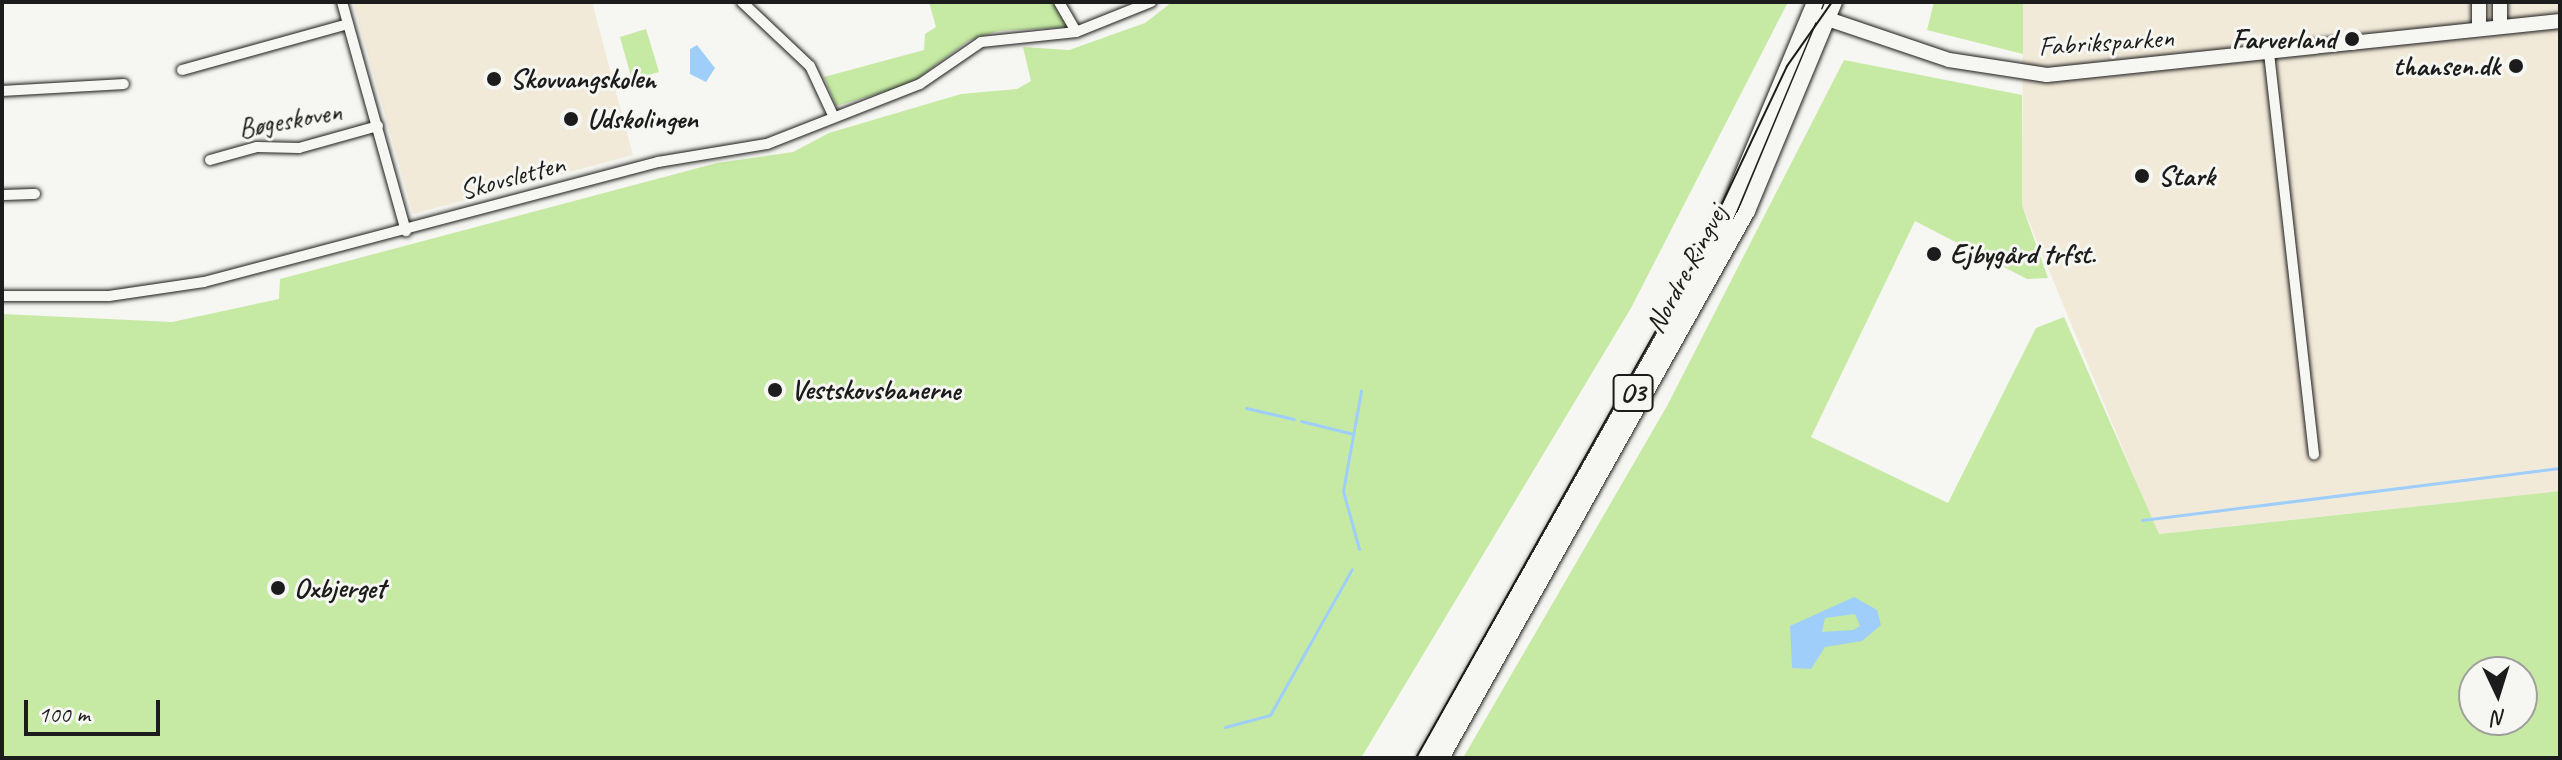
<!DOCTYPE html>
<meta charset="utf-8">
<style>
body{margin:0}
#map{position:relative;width:2562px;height:760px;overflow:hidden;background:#f6f6f2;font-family:Caveat,sans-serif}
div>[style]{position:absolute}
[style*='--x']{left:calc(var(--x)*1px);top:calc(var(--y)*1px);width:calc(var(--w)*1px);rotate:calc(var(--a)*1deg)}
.built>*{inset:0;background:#f2ead9}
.green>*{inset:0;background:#c6eaa4}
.water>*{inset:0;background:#9fcefb}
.stream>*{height:3px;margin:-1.5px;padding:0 1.5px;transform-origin:1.5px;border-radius:1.5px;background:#9fcefb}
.roads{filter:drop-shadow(0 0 2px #1c1c1c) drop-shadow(0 0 2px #1c1c1c)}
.street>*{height:10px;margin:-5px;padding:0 5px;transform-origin:5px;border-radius:5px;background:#f6f6f2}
.secondary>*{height:14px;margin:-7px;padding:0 7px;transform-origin:7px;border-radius:7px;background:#f6f6f2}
.primary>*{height:16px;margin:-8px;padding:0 8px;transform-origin:8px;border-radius:8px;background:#f6f6f2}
.tram>*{height:2px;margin:-1px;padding:0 1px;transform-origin:1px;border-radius:1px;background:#1c1c1c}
.dots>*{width:22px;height:22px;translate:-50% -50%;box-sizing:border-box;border:4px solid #f6f6f2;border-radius:50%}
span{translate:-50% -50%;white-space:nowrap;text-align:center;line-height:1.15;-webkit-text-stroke:6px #f6f6f2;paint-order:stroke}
.shield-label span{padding:2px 6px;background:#f6f6f2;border:2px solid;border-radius:6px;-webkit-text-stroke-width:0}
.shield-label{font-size:26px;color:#1c1c1c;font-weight:700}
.poi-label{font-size:28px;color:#1c1c1c;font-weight:700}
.right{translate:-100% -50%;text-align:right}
.left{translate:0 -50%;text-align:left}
.street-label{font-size:28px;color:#1c1c1c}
.frame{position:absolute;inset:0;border:4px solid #1c1c1c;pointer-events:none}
.north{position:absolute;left:2458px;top:656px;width:80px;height:80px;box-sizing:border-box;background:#f6f6f2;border:2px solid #9f9f9c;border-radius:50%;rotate:176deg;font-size:22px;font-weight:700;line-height:32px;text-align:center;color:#1c1c1c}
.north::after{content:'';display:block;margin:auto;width:28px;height:36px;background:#1c1c1c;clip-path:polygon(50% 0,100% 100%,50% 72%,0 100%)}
.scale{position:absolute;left:24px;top:700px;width:136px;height:36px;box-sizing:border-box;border:4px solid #1c1c1c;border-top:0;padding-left:10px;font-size:24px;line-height:28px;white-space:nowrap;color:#1c1c1c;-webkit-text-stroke:6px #f6f6f2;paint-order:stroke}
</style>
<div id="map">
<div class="built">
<div style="clip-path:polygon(353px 2px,592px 2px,633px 155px,413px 214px)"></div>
<div style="clip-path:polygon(2023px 2px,2560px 2px,2560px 491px,2158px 534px,2022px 205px)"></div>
</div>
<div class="green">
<div style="clip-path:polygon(929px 2px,1054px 2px,1068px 27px,998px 31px,968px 41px,909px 85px,836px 106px,824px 77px,924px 50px,925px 34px,936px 27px)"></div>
<div style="clip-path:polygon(1172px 2px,1788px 2px,1631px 308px,1361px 758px,2px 758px,2px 314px,172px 322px,279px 299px,280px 279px,717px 163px,793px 152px,829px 133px,961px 94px,1017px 89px,1031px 81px,1023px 47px,1069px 50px,1145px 23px)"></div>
<div style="clip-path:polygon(1934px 2px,2023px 2px,2023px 54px,1927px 30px)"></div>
<div style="clip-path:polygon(646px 29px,659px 72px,632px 80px,620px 37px)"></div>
<div style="clip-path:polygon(evenodd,1844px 60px,2022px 95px,2022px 205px,2048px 278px,2027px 279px,1915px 221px,1811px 437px,1948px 503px,2036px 328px,2064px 317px,2159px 534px,2560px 491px,2560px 758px,1463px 758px,1667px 406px,1844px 60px,2474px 672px,2522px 672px,2522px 720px,2474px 720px,2474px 672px)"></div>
</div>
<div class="water">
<div style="clip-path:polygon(697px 45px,715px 68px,706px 82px,690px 74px,690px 49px)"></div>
<div style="clip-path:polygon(evenodd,1854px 597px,1877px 610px,1881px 625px,1862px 641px,1825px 647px,1811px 669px,1792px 668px,1790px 626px,1854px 597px,1855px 614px,1860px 626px,1853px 630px,1822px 632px,1825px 618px,1855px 614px)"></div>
</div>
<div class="stream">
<div style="--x:1246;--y:408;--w:49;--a:12.9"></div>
<div style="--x:1301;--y:421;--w:54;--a:14"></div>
<div style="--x:2142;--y:520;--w:421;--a:-7.1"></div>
<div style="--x:1359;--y:549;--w:60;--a:-105.4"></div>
<div style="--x:1343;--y:491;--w:102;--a:-79.8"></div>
<div style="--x:1225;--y:727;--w:47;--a:-14.9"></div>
<div style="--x:1270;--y:715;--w:167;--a:-60.7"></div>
</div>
<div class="roads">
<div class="street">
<div style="--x:342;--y:2;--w:238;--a:74.4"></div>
<div style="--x:742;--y:2;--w:93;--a:43.3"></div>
<div style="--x:810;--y:66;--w:52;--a:64.9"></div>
<div style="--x:1059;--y:2;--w:34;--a:60"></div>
<div style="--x:2269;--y:53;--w:404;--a:83.6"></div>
<div style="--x:182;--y:70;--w:172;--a:-15.5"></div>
<div style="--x:2;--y:91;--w:122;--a:-3.3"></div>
<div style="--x:210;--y:160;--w:49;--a:-15.5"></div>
<div style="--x:257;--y:147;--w:42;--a:1.4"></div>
<div style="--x:299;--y:148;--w:82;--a:-15.6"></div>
<div style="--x:2;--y:195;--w:33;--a:-2"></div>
<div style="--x:2;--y:296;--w:107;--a:0"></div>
<div style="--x:109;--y:296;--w:96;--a:-8.4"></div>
<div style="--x:204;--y:282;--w:470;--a:-14.8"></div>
<div style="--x:658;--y:162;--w:110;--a:-9.4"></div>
<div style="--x:767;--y:144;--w:164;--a:-21.4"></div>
<div style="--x:920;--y:84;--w:74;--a:-34.5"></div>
<div style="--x:981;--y:42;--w:96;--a:-6"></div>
<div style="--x:1076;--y:32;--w:81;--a:-21.8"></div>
</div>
<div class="secondary">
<div style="--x:2500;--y:2;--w:25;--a:90"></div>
<div style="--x:1816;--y:15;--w:140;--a:18.7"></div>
<div style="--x:1949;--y:60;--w:99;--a:8.7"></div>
<div style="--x:2047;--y:75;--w:516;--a:-6.01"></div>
<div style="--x:2479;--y:29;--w:27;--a:-90"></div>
</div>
<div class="primary">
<div style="--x:1426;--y:758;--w:569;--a:-60.51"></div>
<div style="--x:1706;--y:263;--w:283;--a:-67.3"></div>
<div style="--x:1441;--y:758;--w:627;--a:-60.78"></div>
<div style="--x:1747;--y:211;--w:226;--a:-67.4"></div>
</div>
</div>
<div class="tram">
<div style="--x:1416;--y:758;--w:565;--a:-60.67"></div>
<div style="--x:1693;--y:265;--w:220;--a:-64.7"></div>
<div style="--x:1787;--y:66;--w:78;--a:-54.9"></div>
</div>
<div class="dots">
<div style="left:2352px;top:39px;background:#1c1c1c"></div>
<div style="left:2516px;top:66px;background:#1c1c1c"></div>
<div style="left:494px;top:79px;background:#1c1c1c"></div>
<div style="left:571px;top:119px;background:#1c1c1c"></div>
<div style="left:2142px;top:176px;background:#1c1c1c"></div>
<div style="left:1934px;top:254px;background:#1c1c1c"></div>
<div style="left:775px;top:390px;background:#1c1c1c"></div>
<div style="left:278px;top:588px;background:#1c1c1c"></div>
</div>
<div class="shield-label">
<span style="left:1633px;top:393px">O3</span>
</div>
<div class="poi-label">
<span class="right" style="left:2336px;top:39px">Farverland</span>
<span class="right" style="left:2500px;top:66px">thansen.dk</span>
<span class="left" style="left:510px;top:79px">Skovvangskolen</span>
<span class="left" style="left:587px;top:119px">Udskolingen</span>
<span class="left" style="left:2158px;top:176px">Stark</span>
<span class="left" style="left:1950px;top:254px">Ejbygård trfst.</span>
<span class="left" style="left:791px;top:390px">Vestskovsbanerne</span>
<span class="left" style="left:294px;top:588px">Oxbjerget</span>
</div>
<div class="street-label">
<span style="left:2106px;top:42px;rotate:-4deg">Fabriksparken</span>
<span style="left:290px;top:120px;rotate:-10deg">Bøgeskoven</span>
<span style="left:512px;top:177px;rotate:-15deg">Skovsletten</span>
<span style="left:1686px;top:269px;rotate:-62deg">Nordre Ringvej</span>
</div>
<div class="frame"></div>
<div class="north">N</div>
<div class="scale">100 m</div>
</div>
